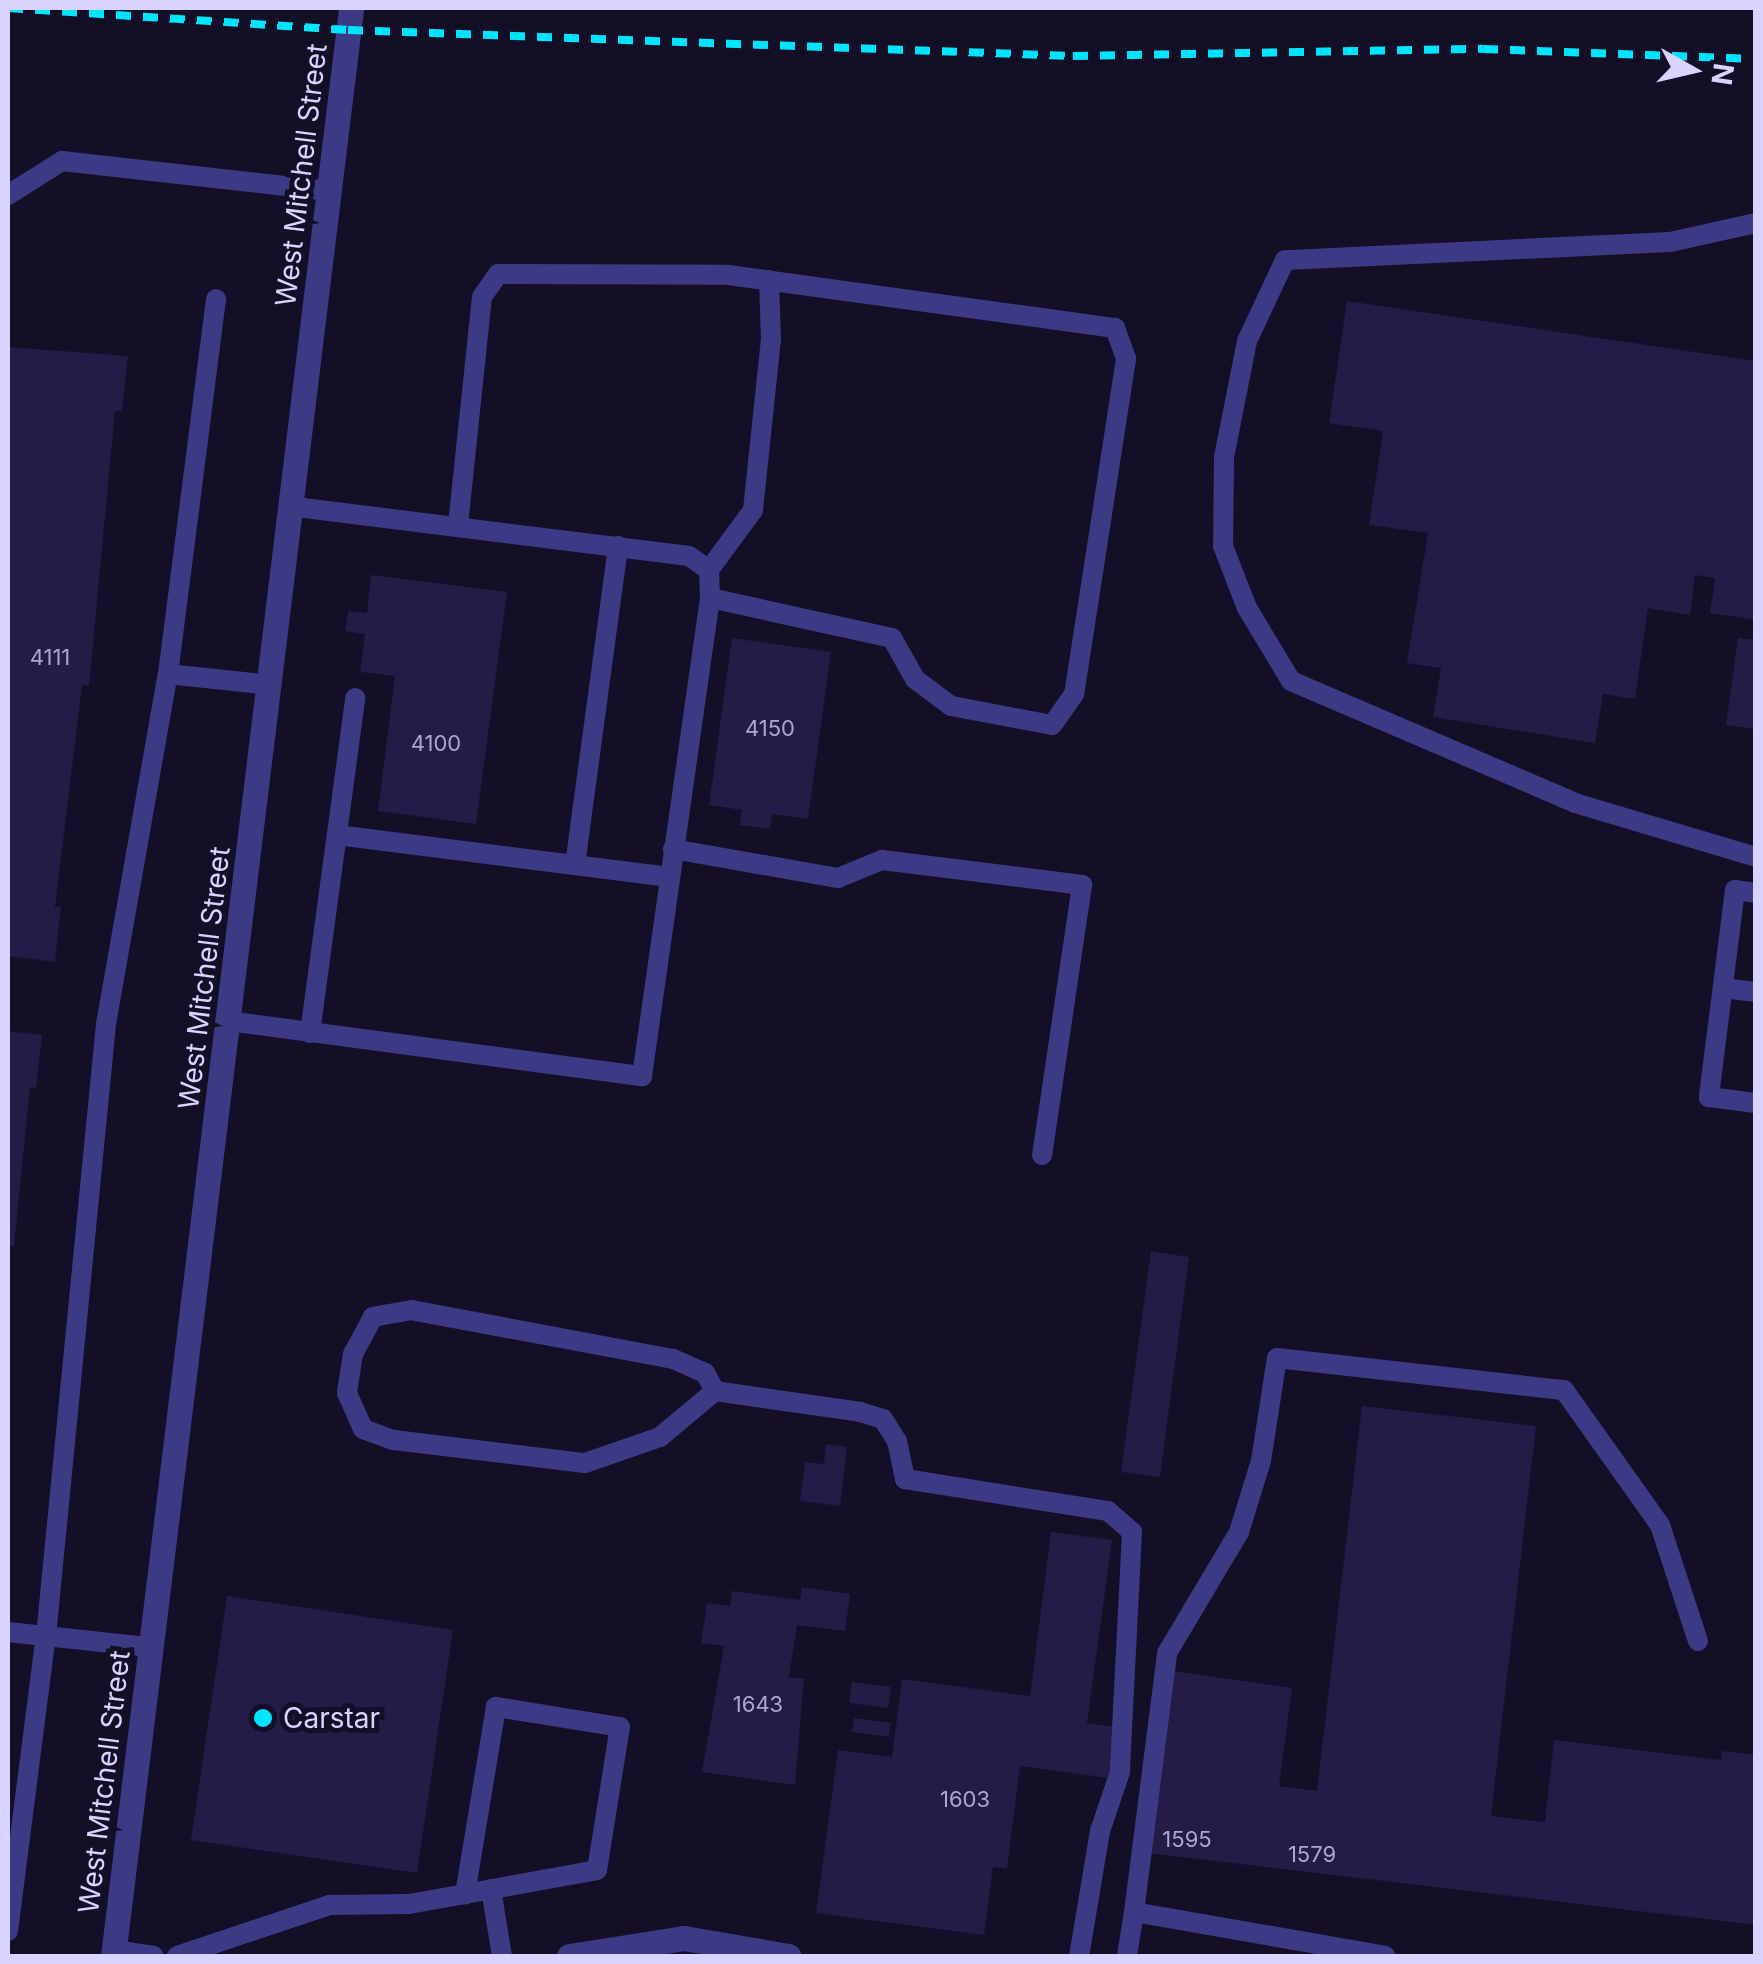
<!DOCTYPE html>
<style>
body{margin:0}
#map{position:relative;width:1763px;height:1964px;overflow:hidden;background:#130f26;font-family:Inter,sans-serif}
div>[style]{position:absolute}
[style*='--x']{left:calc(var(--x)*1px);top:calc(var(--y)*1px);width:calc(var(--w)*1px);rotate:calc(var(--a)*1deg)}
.building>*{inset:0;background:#241b47}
.service>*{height:20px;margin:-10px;padding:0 10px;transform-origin:10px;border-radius:10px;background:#3d3a85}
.minor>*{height:25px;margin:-12.5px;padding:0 12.5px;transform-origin:12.5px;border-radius:12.5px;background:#3d3a85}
.tertiary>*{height:25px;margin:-12.5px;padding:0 12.5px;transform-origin:12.5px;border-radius:12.5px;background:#3d3a85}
.rail>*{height:8px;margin-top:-4px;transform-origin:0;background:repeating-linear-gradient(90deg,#00e5ff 0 15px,transparent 0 27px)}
.dots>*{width:28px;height:28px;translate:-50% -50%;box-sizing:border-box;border:5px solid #130f26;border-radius:50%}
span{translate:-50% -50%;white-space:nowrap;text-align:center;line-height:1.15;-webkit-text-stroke:10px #130f26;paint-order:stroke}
.number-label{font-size:22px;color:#aca6d1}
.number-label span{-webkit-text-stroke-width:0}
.street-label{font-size:28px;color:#d9d4ff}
.poi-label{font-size:28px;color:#d9d4ff}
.left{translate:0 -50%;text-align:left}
.frame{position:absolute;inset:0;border:10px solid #d9d4ff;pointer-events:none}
.north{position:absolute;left:1643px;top:20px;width:100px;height:100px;-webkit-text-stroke:8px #130f26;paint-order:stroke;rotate:98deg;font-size:28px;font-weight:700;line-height:40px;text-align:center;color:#d9d4ff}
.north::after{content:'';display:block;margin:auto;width:35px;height:45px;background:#d9d4ff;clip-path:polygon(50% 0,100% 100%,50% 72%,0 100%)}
</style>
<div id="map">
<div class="building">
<div style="clip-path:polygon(1347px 301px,1756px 361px,1756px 620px,1710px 613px,1715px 578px,1695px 575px,1690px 615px,1648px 608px,1635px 699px,1603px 694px,1595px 743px,1433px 717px,1441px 668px,1407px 663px,1428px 533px,1369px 525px,1383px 431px,1329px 423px)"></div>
<div style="clip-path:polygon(8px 347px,128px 356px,122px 411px,115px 411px,89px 686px,82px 685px,55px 907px,61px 907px,55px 962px,8px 956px)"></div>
<div style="clip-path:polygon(371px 575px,507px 592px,476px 824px,378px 811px,395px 676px,360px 672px,365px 634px,345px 631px,348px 611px,367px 613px)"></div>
<div style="clip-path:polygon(732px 638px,831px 652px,808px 819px,772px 814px,770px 829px,740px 825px,742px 810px,709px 805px)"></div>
<div style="clip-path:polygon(1738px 638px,1756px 640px,1756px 729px,1726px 725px)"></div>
<div style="clip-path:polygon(8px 1031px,42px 1035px,36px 1088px,30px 1087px,14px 1246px,8px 1245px)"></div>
<div style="clip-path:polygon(1151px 1251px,1189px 1257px,1160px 1477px,1121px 1472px)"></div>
<div style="clip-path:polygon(1362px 1406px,1536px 1426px,1491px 1816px,1545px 1822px,1554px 1740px,1721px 1760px,1722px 1751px,1756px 1755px,1756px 1925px,1148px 1853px,1173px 1671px,1292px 1688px,1279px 1786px,1317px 1791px)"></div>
<div style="clip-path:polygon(826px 1444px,847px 1447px,840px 1506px,800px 1501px,805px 1462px,824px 1464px)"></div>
<div style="clip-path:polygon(1051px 1532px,1112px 1540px,1087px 1723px,1115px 1727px,1109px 1778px,1020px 1766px,1007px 1869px,993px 1867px,984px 1935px,816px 1913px,838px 1750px,892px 1757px,902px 1679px,1030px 1696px)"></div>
<div style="clip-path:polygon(802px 1587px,850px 1594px,845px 1631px,797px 1625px,789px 1677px,804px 1679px,795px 1785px,702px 1772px,724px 1646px,701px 1643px,707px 1603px,730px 1606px,732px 1591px,800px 1600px)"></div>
<div style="clip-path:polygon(227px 1596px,453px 1630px,417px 1873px,191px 1840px)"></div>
<div style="clip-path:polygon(852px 1682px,891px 1687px,888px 1708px,849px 1703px)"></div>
<div style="clip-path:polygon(854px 1718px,891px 1723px,889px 1737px,852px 1732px)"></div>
</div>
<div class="service">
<div style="--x:8;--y:195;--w:64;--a:-32.2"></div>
<div style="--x:62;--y:161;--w:269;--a:6.4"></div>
<div style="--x:1756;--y:223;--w:88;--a:167.5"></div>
<div style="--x:1670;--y:242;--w:385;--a:177.3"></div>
<div style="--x:1285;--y:260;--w:89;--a:115.1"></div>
<div style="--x:1247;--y:341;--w:118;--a:101.2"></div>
<div style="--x:1224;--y:457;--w:89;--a:90.6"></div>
<div style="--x:1223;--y:546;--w:66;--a:68.8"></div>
<div style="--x:1247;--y:608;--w:85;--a:58.9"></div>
<div style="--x:1291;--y:681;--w:309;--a:23.2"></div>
<div style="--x:1575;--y:803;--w:189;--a:16.6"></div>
<div style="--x:458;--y:525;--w:229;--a:-84"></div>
<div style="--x:482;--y:297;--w:28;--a:-55"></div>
<div style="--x:498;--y:274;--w:230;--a:0.2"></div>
<div style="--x:728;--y:275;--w:391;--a:7.8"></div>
<div style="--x:1115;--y:328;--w:33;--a:70"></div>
<div style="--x:1126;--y:359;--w:339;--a:98.8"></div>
<div style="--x:1074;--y:694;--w:38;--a:125"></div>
<div style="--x:1052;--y:725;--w:103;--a:-169.3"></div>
<div style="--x:951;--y:706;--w:45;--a:-143.1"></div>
<div style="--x:915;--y:679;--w:47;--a:-119.3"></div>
<div style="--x:892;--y:638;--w:186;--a:-167.6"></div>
<div style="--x:709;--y:570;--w:74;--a:-53.7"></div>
<div style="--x:753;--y:510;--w:171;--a:-84"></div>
<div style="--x:771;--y:340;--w:60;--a:-91.9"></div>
<div style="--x:168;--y:674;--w:104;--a:6.1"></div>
<div style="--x:337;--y:835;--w:335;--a:7.2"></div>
<div style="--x:673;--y:849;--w:168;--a:10"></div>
<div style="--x:838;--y:878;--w:48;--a:-22.2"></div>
<div style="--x:882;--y:860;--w:202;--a:7.1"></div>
<div style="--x:1082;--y:885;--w:273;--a:98.4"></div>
<div style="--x:575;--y:865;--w:322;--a:-82.3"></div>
<div style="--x:1756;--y:893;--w:21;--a:-172"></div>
<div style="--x:1735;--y:890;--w:209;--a:97.2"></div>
<div style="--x:1709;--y:1097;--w:47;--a:7.3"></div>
<div style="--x:1723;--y:988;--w:33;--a:7"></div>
<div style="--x:228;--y:1021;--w:418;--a:7.6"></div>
<div style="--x:642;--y:1076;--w:483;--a:-81.9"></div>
<div style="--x:710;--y:598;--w:28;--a:-92"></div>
<div style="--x:709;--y:570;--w:24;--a:-145"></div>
<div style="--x:689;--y:556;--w:399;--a:-172.9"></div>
<div style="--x:310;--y:1033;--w:338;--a:-82.3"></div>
<div style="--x:715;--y:1391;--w:21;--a:-119"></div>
<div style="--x:705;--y:1373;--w:35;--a:-156"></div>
<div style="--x:673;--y:1359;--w:266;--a:-169.4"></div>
<div style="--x:412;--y:1310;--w:40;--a:170"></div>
<div style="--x:373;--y:1317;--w:42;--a:118.4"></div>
<div style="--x:353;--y:1354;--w:39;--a:99"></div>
<div style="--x:347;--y:1393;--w:39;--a:66"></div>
<div style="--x:363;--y:1429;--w:33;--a:20"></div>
<div style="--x:394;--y:1440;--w:192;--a:6.9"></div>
<div style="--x:585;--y:1463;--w:79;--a:-19.1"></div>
<div style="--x:660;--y:1437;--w:72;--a:-39.9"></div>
<div style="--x:715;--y:1391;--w:147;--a:8.2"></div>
<div style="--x:860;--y:1412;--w:24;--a:17"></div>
<div style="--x:883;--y:1419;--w:26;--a:58"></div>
<div style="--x:897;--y:1441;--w:39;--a:78"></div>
<div style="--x:905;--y:1479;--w:206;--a:9"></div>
<div style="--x:1108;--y:1511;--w:32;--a:41"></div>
<div style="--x:1132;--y:1532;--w:240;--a:92.9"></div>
<div style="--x:1120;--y:1772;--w:62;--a:108.7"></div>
<div style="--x:1100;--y:1831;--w:127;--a:99.5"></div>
<div style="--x:8;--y:1632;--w:142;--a:6.1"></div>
<div style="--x:491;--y:1889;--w:68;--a:80.7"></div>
<div style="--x:1134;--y:1912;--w:261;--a:-82.7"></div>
<div style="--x:1167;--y:1653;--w:141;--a:-59.2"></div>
<div style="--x:1239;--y:1532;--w:74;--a:-72.8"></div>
<div style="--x:1261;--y:1461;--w:104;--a:-81.2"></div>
<div style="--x:1277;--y:1358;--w:289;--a:6.4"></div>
<div style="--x:1564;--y:1390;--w:166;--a:54.6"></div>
<div style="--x:1660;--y:1525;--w:122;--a:71.9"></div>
<div style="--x:8;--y:1931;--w:297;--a:-82.7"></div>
<div style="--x:46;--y:1636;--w:615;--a:-84.4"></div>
<div style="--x:106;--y:1024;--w:355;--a:-80"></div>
<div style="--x:168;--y:674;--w:378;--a:-82.7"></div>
<div style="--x:114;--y:1950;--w:40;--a:8.5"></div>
<div style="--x:177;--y:1956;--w:160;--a:-18.5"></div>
<div style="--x:329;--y:1905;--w:80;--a:-0.7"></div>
<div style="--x:409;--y:1904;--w:57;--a:-10.1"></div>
<div style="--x:465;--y:1894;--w:134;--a:-10.3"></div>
<div style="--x:597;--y:1870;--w:145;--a:-80.9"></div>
<div style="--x:620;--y:1727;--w:126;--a:-170.8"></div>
<div style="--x:496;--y:1707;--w:190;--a:99.4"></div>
<div style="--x:1127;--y:1956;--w:45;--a:-81"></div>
<div style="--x:1134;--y:1912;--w:255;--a:9.9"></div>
</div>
<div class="minor">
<div style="--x:569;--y:1956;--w:116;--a:-8.9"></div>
<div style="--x:684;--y:1938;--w:106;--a:9.8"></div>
</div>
<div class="tertiary">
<div style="--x:113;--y:1956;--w:1962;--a:-83.03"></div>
</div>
<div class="rail">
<div style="--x:8;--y:8;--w:341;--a:3.7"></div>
<div style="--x:348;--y:30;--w:725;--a:2.05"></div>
<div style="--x:1073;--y:56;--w:410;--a:-1"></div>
<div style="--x:1483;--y:49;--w:273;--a:2.1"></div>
</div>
<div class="dots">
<div style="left:263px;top:1718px;background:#00e5ff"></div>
</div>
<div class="number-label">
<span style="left:50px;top:658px">4111</span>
<span style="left:770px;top:729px">4150</span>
<span style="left:436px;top:744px">4100</span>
<span style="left:758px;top:1705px">1643</span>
<span style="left:965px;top:1800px">1603</span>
<span style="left:1187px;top:1840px">1595</span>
<span style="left:1312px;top:1855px">1579</span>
</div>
<div class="street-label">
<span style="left:301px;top:175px;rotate:-83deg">West Mitchell Street</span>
<span style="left:204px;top:978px;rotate:-83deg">West Mitchell Street</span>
<span style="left:104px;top:1782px;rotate:-83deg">West Mitchell Street</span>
</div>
<div class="poi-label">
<span class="left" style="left:283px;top:1718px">Carstar</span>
</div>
<div class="frame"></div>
<div class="north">N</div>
</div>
